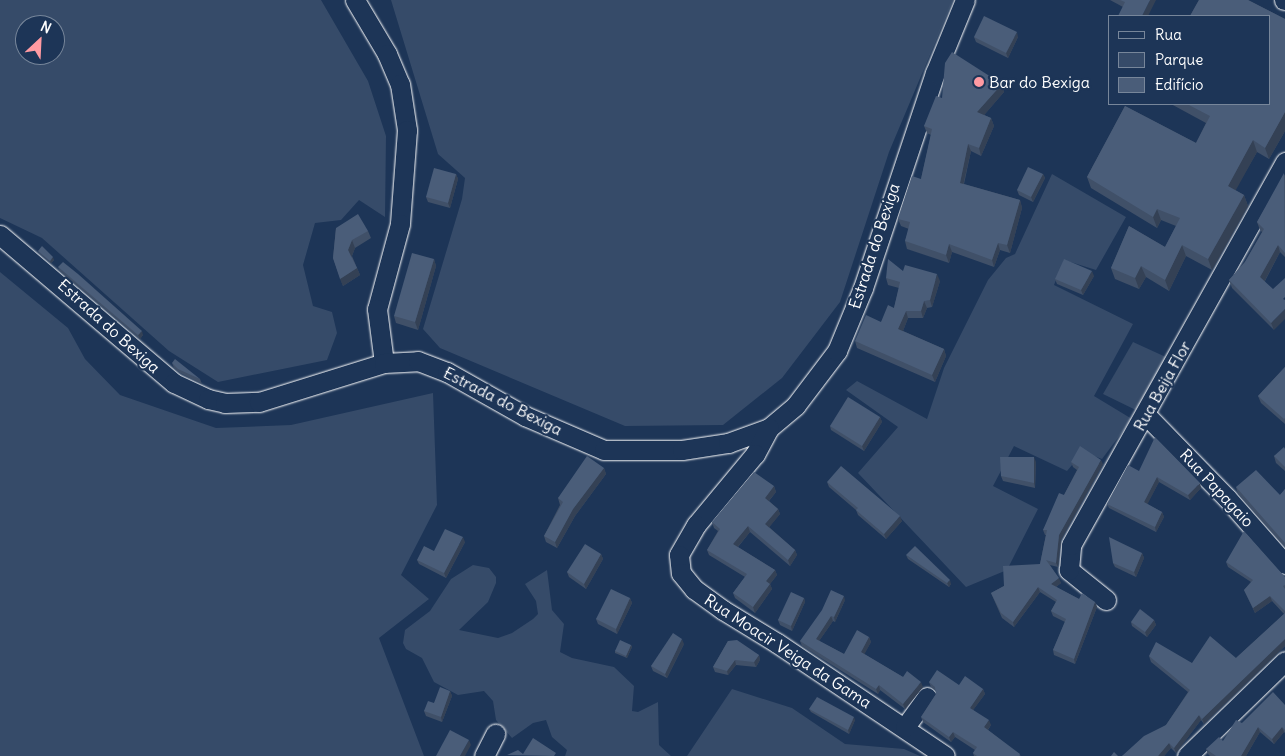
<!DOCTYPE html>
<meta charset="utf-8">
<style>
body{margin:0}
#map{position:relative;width:1285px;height:756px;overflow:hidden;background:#1d3557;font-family:Delius,sans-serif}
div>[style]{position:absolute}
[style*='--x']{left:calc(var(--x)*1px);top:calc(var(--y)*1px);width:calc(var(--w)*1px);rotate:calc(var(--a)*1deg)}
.green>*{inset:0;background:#364b69}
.roads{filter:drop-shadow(0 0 1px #fff) drop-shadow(0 0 1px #fff)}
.minor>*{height:19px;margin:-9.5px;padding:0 9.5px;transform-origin:9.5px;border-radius:9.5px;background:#1d3557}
.wall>*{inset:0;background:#405068}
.shaded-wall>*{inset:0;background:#344155}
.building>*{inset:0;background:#4a5d79}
.dots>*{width:14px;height:14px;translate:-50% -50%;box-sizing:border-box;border:2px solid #1d3557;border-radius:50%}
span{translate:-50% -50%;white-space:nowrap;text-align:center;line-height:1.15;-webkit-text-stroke:4.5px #1d3557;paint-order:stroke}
.poi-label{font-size:16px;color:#fff}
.left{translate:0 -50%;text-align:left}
.street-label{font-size:16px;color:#fff}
.legend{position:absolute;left:1108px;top:15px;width:162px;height:90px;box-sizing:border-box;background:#1d3557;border:1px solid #77869a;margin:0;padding:6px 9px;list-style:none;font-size:15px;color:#fff}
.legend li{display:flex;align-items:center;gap:10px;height:25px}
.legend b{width:25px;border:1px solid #77869a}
.north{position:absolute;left:15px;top:15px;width:50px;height:50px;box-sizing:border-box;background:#1d3557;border:1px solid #77869a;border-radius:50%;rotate:25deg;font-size:14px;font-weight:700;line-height:20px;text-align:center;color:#fff}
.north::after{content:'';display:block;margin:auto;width:18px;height:22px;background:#ff9aa2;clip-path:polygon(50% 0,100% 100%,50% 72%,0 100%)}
</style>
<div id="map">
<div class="green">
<div style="clip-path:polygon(evenodd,0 0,321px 0,368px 81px,386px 136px,385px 217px,359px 200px,341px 220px,315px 223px,303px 265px,313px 306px,332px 312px,337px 333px,327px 360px,218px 382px,169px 351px,42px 238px,0 218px,0 0,25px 25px,55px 25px,55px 55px,25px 55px,25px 25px)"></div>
<div style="clip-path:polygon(391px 0,953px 0,889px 152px,840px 302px,782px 378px,723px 425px,625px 426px,440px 348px,423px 329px,462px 199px,465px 178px,438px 154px)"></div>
<div style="clip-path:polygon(1052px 174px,1126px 217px,1096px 270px,1064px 260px,1054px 285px,1133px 324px,1094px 396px,1132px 419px,1102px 459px,1083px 452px,1067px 471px,1014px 446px,993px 486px,1038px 509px,1007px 570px,966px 587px,858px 473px,898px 427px,846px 390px,857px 381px,927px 419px,944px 368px,988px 280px,1006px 258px,1015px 254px)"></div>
<div style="clip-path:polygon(0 272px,68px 328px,85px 359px,120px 395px,216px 428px,291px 425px,433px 393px,437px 505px,401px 575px,429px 599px,379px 638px,424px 756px,0 756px)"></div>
<div style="clip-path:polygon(1133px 342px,1168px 358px,1146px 415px,1103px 394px)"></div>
<div style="clip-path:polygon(473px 565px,489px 568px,496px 577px,496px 583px,488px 602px,459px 630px,498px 638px,512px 633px,533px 619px,538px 614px,536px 601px,525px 584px,547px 570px,552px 610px,564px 624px,560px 652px,572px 658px,614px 667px,634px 686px,632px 711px,638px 712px,658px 702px,659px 745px,671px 756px,565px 756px,567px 750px,552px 737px,546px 720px,533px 723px,512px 738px,496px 720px,493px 701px,484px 691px,458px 695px,434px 682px,422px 658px,406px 649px,403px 643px,405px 630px,430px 611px,451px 579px)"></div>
<div style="clip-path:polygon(732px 689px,792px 708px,845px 744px,904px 749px,920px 756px,687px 756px)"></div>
</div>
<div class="roads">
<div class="minor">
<div style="--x:355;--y:0;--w:63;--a:59.3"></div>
<div style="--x:387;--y:54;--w:33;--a:67"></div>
<div style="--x:400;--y:84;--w:47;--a:81.3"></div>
<div style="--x:407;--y:130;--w:94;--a:94.3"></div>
<div style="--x:400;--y:224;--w:88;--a:105.1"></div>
<div style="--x:377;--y:309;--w:54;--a:82.6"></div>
<div style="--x:1284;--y:0;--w:1;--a:0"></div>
<div style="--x:0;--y:235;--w:228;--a:40.4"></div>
<div style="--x:174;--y:383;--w:38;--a:25"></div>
<div style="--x:208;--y:399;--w:17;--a:13"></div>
<div style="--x:225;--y:403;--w:34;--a:-2"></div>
<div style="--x:259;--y:402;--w:131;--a:-17.3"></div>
<div style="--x:384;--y:363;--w:34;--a:-3"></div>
<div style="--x:418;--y:361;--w:31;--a:21"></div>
<div style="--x:447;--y:372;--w:90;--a:29.4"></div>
<div style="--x:525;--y:416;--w:86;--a:23.3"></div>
<div style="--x:604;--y:450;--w:78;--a:0"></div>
<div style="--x:682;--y:450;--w:47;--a:-8.7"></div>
<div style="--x:728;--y:443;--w:44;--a:-20.1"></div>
<div style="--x:769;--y:428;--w:35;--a:-40"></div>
<div style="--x:796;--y:405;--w:68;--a:-52.8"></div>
<div style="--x:837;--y:351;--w:68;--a:-67.6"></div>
<div style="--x:863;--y:288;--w:227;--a:-71.5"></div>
<div style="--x:935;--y:73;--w:79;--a:-67.7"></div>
<div style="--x:1146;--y:415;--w:116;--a:45.7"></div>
<div style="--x:1227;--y:498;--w:88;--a:48.7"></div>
<div style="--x:769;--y:428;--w:30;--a:118"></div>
<div style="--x:755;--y:454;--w:92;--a:129.7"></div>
<div style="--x:696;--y:525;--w:34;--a:120"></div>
<div style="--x:679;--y:555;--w:18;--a:84"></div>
<div style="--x:681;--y:573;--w:21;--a:51"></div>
<div style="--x:694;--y:589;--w:36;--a:36"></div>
<div style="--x:723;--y:610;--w:63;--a:31.4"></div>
<div style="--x:777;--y:643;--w:202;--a:33.9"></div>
<div style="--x:1106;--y:600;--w:48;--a:-141"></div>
<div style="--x:1069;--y:570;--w:25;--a:-85"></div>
<div style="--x:1071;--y:545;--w:439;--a:-60.8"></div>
<div style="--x:905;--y:727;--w:37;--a:-54"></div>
<div style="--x:484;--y:756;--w:25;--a:-63"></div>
<div style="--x:1187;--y:756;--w:136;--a:-44.1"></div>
</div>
</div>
<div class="wall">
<div style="clip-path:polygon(1110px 0,1156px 0,1123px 7px)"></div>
<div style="clip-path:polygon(1199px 0,1248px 0,1285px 19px,1285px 131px,1269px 159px,1257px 152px,1235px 190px,1244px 195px,1248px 206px,1212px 270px,1186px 256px,1169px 291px,1146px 277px,1139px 289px,1115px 279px,1111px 268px,1129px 226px,1165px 247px,1176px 226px,1161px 220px,1157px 228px,1091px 188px,1087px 177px,1125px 106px,1196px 143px,1206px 123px,1171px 104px,1269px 104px,1269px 16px,1190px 16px)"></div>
<div style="clip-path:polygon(974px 37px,1018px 37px,1008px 58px,976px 42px)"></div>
<div style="clip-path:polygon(1002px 84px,1004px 92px,984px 115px,991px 118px,994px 126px,981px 156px,971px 151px,964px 184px,1020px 200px,1022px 208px,1010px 253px,1000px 250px,994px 267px,952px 252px,949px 263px,907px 249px,905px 241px,909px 229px,901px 226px,898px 219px,921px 179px,931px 135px,927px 133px,924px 126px,942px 98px)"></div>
<div style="clip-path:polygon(456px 174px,458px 179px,450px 208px,428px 202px,426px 197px)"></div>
<div style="clip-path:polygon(1043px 174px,1045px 178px,1033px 202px,1019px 195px,1017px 190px)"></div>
<div style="clip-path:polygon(1285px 174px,1285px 257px,1280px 252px,1265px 281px,1274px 330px,1232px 288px,1229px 280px,1245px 262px,1262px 232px,1260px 230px,1257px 222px)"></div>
<div style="clip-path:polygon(336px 228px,368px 231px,371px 238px,355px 248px,352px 256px,360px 275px,343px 286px,333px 258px)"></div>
<div style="clip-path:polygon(38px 251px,54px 260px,51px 263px,39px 253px)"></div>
<div style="clip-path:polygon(434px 259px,436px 266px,418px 330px,396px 323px,394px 316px)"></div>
<div style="clip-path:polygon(58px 267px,143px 335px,140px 339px,60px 271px)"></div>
<div style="clip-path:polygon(903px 271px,940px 281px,932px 307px,927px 308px,923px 318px,908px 318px,903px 331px,944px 349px,946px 356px,935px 382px,857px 348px,855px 341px,881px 322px,894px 308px,899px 288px,888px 285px,886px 278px)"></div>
<div style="clip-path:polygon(1094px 276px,1083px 295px,1057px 284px,1055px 279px)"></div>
<div style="clip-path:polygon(172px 363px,200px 379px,202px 384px,180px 373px,174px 368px)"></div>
<div style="clip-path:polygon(1285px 367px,1285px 424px,1261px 403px,1258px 396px)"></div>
<div style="clip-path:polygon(880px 417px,882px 422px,864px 451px,831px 430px,830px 426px)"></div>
<div style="clip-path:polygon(1285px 449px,1285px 471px,1276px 463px,1274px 456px)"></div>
<div style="clip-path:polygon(1036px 462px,1035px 488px,1003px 481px,1001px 476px)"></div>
<div style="clip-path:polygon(1071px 462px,1103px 464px,1061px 540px,1058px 567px,1050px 565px,1061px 583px,1056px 587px,1079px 599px,1095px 602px,1097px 607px,1075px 664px,1054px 655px,1053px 650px,1065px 622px,1053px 616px,1051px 611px,1056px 602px,1040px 592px,1014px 627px,1002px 618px,991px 593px,1004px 586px,1040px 564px,1046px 535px,1045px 535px,1043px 530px,1064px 495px,1077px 470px,1073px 467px)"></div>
<div style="clip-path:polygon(604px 468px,606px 474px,575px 516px,557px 548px,546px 542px,544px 536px,560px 505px,558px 498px)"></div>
<div style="clip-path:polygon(1139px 471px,1201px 488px,1190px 500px,1159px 482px,1147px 504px,1162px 512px,1164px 517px,1156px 532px,1109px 508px,1107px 504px)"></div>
<div style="clip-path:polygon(827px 482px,902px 521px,886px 539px,858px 515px,856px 510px,829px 487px)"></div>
<div style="clip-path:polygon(774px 486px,776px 492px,769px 501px,778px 509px,780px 514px,769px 527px,795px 550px,797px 555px,790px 566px,750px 532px,738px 547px,775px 570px,777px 575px,770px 584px,772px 589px,755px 613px,735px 598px,733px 593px,745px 577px,709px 555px,707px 550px,718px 531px,714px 528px,712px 522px)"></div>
<div style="clip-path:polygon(1236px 487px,1280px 495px,1285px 489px,1285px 547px,1238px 494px)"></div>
<div style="clip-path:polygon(465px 542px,446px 578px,419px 564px,417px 560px)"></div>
<div style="clip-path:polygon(1142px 553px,1144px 558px,1136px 577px,1115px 567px,1113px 563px)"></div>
<div style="clip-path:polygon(601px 554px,603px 559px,586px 589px,569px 577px,567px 572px)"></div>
<div style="clip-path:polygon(906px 555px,951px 584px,949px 587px,908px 559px)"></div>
<div style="clip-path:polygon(1226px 562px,1285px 577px,1285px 646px,1204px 724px,1201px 720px,1176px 753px,1171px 748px,1164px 756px,1122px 756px,1166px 725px,1188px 692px,1151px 662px,1149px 656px,1192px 663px,1236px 658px,1284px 614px,1272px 601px,1255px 613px,1244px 590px,1251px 582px,1228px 567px)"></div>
<div style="clip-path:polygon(630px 598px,632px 603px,617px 634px,598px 624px,596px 619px)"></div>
<div style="clip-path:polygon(804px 598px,805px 602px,792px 631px,780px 625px,778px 620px)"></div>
<div style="clip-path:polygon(845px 600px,835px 622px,833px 621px,819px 641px,844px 654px,869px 637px,871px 642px,864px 654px,903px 677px,923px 687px,905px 709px,880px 690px,878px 694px,802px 646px,800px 641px)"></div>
<div style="clip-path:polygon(1154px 620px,1156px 625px,1147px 637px,1132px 626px,1131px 622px)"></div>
<div style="clip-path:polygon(728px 641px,759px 655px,760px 660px,756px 667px,736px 665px,728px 675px,715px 672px,713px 667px)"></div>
<div style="clip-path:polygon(684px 644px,667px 678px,653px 671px,651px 666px)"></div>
<div style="clip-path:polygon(631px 645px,632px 647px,627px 658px,615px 653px,615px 651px)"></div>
<div style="clip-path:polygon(929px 682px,983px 689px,985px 694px,973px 710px,991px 725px,988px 730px,1021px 756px,974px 756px,973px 753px,975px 750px,955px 737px,951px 742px,923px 722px,921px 717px,936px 694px,936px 691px,931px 687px)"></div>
<div style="clip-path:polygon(450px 691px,452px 696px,442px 722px,426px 716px,424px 711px,434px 703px)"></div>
<div style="clip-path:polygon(1285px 705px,1285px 733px,1284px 732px,1274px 744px,1260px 732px,1246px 756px,1210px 756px,1208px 754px,1206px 749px,1223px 741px,1242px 723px)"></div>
<div style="clip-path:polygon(809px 709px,855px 720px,849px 734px,811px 712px)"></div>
</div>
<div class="shaded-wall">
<div style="clip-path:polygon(1150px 0,1156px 0,1148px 16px,1142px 16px)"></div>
<div style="clip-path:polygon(1017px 32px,1018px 37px,1008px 58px,1006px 53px)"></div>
<div style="clip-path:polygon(1002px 84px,1004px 92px,980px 120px,977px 112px)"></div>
<div style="clip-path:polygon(1285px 112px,1285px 131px,1269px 159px,1265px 148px)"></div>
<div style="clip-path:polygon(991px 118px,994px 126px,981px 156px,979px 148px)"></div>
<div style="clip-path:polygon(1253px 140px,1257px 152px,1232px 197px,1228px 186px)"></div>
<div style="clip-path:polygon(968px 144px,971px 151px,962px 190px,960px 183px)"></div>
<div style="clip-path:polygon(456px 174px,458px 179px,450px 208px,448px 203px)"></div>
<div style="clip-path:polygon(1043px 174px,1045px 178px,1033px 202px,1031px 197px)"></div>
<div style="clip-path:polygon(1244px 195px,1248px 206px,1212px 270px,1208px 259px)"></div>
<div style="clip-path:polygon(1020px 200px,1022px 208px,1010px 253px,1007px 245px)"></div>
<div style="clip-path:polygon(1157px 209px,1161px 220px,1157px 228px,1153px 217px)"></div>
<div style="clip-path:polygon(352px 240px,355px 248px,351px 258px,348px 250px)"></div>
<div style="clip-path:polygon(998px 243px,1000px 250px,994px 267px,992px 260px)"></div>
<div style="clip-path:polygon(949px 244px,952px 252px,949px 263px,946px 255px)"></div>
<div style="clip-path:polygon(1182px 245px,1186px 256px,1169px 291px,1165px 280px)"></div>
<div style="clip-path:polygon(1278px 245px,1280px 252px,1263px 284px,1260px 277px)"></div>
<div style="clip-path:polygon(53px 257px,54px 260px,51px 263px,50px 261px)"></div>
<div style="clip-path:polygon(434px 259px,436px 266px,418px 330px,415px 322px)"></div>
<div style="clip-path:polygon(1141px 266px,1146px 277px,1139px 289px,1135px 278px)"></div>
<div style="clip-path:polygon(357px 268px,360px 275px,343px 286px,340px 279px)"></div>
<div style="clip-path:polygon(1092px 271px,1094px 276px,1083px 295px,1081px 290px)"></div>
<div style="clip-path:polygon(937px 274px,940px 281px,932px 307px,930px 300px)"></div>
<div style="clip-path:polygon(924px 301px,927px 308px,923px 318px,921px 311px)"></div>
<div style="clip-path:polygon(1285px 309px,1285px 319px,1274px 330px,1271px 323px)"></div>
<div style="clip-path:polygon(906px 311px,908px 318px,901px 336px,898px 329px)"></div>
<div style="clip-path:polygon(142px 331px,143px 335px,140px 339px,138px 335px)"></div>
<div style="clip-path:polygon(944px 349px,946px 356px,935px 382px,932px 375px)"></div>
<div style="clip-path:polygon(880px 417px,882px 422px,864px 451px,862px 446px)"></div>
<div style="clip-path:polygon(1034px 457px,1036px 462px,1035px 488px,1034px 483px)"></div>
<div style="clip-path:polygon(1101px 460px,1103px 464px,1061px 540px,1058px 567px,1056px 563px,1059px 535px)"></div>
<div style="clip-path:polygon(604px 468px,606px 474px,575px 516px,557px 548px,555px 542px,573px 509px)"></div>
<div style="clip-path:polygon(1157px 477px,1159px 482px,1146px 507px,1144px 502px)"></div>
<div style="clip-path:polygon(1200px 483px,1201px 488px,1190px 500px,1188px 495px)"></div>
<div style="clip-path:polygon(774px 486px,776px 492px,767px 503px,765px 498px)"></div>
<div style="clip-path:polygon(778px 509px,780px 514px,767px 530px,765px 524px)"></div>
<div style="clip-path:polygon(1162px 512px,1164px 517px,1156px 532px,1155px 527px)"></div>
<div style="clip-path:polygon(900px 516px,902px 521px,886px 539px,884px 534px)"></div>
<div style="clip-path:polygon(748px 526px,750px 532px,735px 550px,733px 544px)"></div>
<div style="clip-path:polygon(463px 537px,465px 542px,446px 578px,444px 573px)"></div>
<div style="clip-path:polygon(795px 550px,797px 555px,790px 566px,788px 560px)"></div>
<div style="clip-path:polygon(1142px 553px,1144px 558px,1136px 577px,1134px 572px)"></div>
<div style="clip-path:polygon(601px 554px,603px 559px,586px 589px,584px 584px)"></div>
<div style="clip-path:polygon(775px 570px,777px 575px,770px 584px,772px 589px,755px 613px,753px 607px,766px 581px)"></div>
<div style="clip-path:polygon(1059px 578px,1061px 583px,1053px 589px,1051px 584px)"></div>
<div style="clip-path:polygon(950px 580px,951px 584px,949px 587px,947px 583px)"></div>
<div style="clip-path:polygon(1038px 587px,1040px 592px,1014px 627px,1013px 622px)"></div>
<div style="clip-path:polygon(844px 596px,845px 600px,835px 622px,834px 617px)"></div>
<div style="clip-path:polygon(1270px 596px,1272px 601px,1255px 613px,1253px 608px)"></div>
<div style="clip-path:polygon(630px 598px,632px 603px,617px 634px,616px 629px)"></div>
<div style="clip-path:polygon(804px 598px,805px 602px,792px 631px,791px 626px)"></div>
<div style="clip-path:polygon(1095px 602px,1097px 607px,1075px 664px,1074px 659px)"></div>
<div style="clip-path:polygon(831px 616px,833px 621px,817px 644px,816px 639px)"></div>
<div style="clip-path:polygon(1154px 620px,1156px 625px,1147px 637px,1145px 632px)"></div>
<div style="clip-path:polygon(869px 637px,871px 642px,863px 657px,861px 652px)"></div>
<div style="clip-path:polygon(682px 639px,684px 644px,667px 678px,665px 674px)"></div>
<div style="clip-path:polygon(1285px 639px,1285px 646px,1204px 724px,1202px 719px)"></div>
<div style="clip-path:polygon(631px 645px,632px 647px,627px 658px,626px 656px)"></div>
<div style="clip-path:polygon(759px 655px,760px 660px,756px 667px,754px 662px)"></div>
<div style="clip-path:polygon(735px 660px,736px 665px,728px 675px,727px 671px)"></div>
<div style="clip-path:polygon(921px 682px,923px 687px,905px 709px,903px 704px)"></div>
<div style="clip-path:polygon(879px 685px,880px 690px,878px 694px,876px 689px)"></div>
<div style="clip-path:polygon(983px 689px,985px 694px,971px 713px,970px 708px)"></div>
<div style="clip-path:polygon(450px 691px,452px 696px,442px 722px,441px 717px)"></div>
<div style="clip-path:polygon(1199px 715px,1201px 720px,1176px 753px,1174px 748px)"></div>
<div style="clip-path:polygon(854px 717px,855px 720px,849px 734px,848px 730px)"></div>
<div style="clip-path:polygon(989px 720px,991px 725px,986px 732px,984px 727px)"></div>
<div style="clip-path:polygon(1258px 727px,1260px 732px,1246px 756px,1241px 756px)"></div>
<div style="clip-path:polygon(1282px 727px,1284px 732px,1274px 744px,1272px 739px)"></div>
<div style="clip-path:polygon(953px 732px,955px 737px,951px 742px,949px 737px)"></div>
<div style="clip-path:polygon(469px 740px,471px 745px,465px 756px,460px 756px)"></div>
<div style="clip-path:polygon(1169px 743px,1171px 748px,1164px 756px,1158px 756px)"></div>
</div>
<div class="building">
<div style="clip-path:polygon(1120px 0,1150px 0,1142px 16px,1118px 16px,1125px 2px)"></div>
<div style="clip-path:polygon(1199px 0,1248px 0,1285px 19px,1285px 112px,1265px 148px,1253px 140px,1228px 186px,1244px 195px,1208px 259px,1182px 245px,1165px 280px,1141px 266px,1135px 278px,1111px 268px,1129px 226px,1165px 247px,1180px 218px,1157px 209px,1153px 217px,1087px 177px,1125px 106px,1196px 143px,1210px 116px,1187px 104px,1269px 104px,1269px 16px,1190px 16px)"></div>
<div style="clip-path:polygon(984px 16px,1017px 32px,1006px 53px,974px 37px)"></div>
<div style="clip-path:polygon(952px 52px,1002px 84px,977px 112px,991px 118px,979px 148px,968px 144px,960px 183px,1020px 200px,1007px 245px,998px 243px,992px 260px,949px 244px,946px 255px,905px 241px,910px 222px,898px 219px,912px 176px,921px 179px,932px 129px,924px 126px,936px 96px,942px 98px,945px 63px)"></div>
<div style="clip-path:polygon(1028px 167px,1043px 174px,1031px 197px,1017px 190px)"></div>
<div style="clip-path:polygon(434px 168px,456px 174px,448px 203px,426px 197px)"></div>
<div style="clip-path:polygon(1284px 173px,1285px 253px,1278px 245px,1260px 277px,1273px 289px,1285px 278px,1285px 297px,1283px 299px,1285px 300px,1285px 309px,1271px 323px,1229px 280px,1245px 262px,1264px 229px,1257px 222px)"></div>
<div style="clip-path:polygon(358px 214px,368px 231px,352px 240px,348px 250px,357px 268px,340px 279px,333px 258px,336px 228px)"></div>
<div style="clip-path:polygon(42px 246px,53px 257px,50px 261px,38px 251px)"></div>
<div style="clip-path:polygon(412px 253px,434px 259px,415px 322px,394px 316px)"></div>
<div style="clip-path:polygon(888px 259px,903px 271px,905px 265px,937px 274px,930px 300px,924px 301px,921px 311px,906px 311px,898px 329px,944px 349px,932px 375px,855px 341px,866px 315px,881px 322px,888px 305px,894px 308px,900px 282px,886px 278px)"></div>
<div style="clip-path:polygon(1064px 259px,1092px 271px,1081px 290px,1055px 279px)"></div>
<div style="clip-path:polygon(63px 262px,78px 274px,142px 331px,138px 335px,58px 267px)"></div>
<div style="clip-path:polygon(175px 359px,200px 379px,178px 369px,172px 363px)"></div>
<div style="clip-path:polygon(1285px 367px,1285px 418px,1284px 419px,1258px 396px)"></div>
<div style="clip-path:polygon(848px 397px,880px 417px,862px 446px,830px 426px)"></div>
<div style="clip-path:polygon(1155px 437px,1200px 483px,1188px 495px,1157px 477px,1144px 502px,1162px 512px,1155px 527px,1107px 504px,1128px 465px,1139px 471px)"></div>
<div style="clip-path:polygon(1080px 446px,1101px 460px,1059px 535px,1056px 563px,1046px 560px,1059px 578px,1051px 584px,1079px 599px,1082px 593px,1095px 602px,1074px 659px,1053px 650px,1066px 619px,1051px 611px,1057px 600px,1038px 587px,1013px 622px,1001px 613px,991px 593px,1004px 586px,1003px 566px,1040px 564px,1047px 530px,1043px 530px,1059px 493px,1064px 495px,1079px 467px,1071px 462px)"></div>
<div style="clip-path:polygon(1284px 447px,1285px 449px,1285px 467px,1274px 456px)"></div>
<div style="clip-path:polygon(587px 456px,604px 468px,573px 509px,555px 542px,544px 536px,563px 502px,558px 498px)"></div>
<div style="clip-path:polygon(1000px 457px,1034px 457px,1034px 483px,1001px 476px)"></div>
<div style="clip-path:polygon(841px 466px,900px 516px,884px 534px,856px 510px,858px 508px,827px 482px)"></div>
<div style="clip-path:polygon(1256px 470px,1280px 495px,1285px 489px,1285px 543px,1236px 487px)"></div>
<div style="clip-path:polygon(754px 472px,774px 486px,765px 498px,778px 509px,765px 524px,795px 550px,788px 560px,748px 526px,733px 544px,775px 570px,766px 581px,770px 584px,753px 607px,733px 593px,747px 574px,707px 550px,720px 529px,712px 522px)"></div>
<div style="clip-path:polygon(445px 529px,463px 537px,444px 573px,417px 560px,424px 546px,434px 551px)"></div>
<div style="clip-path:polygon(1244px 531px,1285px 577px,1285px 585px,1283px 586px,1285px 589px,1285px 611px,1270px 596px,1253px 608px,1244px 590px,1253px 580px,1226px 562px)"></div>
<div style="clip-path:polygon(1109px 537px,1142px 553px,1134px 572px,1113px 563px)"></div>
<div style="clip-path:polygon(585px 544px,601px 554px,584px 584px,567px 572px)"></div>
<div style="clip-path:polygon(915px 546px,950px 580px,947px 583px,906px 555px)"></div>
<div style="clip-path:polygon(611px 589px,630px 598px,616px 629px,596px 619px)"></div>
<div style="clip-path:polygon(831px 590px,844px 596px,834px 617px,831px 616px,816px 639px,844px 654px,857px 630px,869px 637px,861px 652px,903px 677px,907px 671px,921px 682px,903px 704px,879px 685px,876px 689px,800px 641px,822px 610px)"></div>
<div style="clip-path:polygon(791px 592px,804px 598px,791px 626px,778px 620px)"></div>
<div style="clip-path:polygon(1140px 609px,1154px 620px,1145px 632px,1131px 622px)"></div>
<div style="clip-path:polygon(1285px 613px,1285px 639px,1202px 719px,1199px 715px,1174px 748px,1169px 743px,1158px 756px,1122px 756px,1144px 736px,1166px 725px,1190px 690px,1149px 656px,1156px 642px,1192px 663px,1210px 636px,1236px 658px)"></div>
<div style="clip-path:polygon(673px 633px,682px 639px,665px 674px,651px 666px)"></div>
<div style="clip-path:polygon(620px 640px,631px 645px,626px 656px,615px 651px)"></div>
<div style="clip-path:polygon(737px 640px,759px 655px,754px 662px,735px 660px,727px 671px,713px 667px,728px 641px)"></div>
<div style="clip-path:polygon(937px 670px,959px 685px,965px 676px,983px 689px,970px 708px,989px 720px,984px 727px,1020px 754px,1019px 756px,977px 756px,973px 753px,977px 747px,953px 732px,949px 737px,921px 717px,936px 694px,935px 687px,929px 682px)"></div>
<div style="clip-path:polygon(440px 687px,450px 691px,441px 717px,424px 711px,428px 701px,434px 703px)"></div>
<div style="clip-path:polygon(1273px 692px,1285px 705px,1285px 730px,1282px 727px,1272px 739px,1258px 727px,1241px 756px,1216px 756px,1206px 749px,1219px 737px,1223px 741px,1236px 720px,1242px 723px)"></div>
<div style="clip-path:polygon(817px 697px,854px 717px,848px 730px,809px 709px)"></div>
<div style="clip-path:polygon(450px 730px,469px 740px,460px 756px,436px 756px)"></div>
<div style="clip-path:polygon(533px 738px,556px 753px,554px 756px,507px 755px,518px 750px,523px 754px)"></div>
<div style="clip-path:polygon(1114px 752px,1118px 756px,1111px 756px)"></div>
</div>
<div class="dots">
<div style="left:979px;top:82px;background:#ff9aa2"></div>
</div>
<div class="poi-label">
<span class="left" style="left:989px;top:82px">Bar do Bexiga</span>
</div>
<div class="street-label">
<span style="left:874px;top:246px;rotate:-72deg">Estrada do Bexiga</span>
<span style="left:109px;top:326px;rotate:42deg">Estrada do Bexiga</span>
<span style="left:1162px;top:386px;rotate:-61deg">Rua Beija Flor</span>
<span style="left:503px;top:401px;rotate:27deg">Estrada do Bexiga</span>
<span style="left:1217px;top:488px;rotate:47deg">Rua Papagaio</span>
<span style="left:788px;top:651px;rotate:33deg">Rua Moacir Veiga da Gama</span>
</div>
<ul class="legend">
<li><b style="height:6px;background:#1d3557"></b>Rua</li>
<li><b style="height:14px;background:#364b69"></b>Parque</li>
<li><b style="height:14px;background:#4a5d79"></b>Edifício</li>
</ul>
<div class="north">N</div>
</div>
